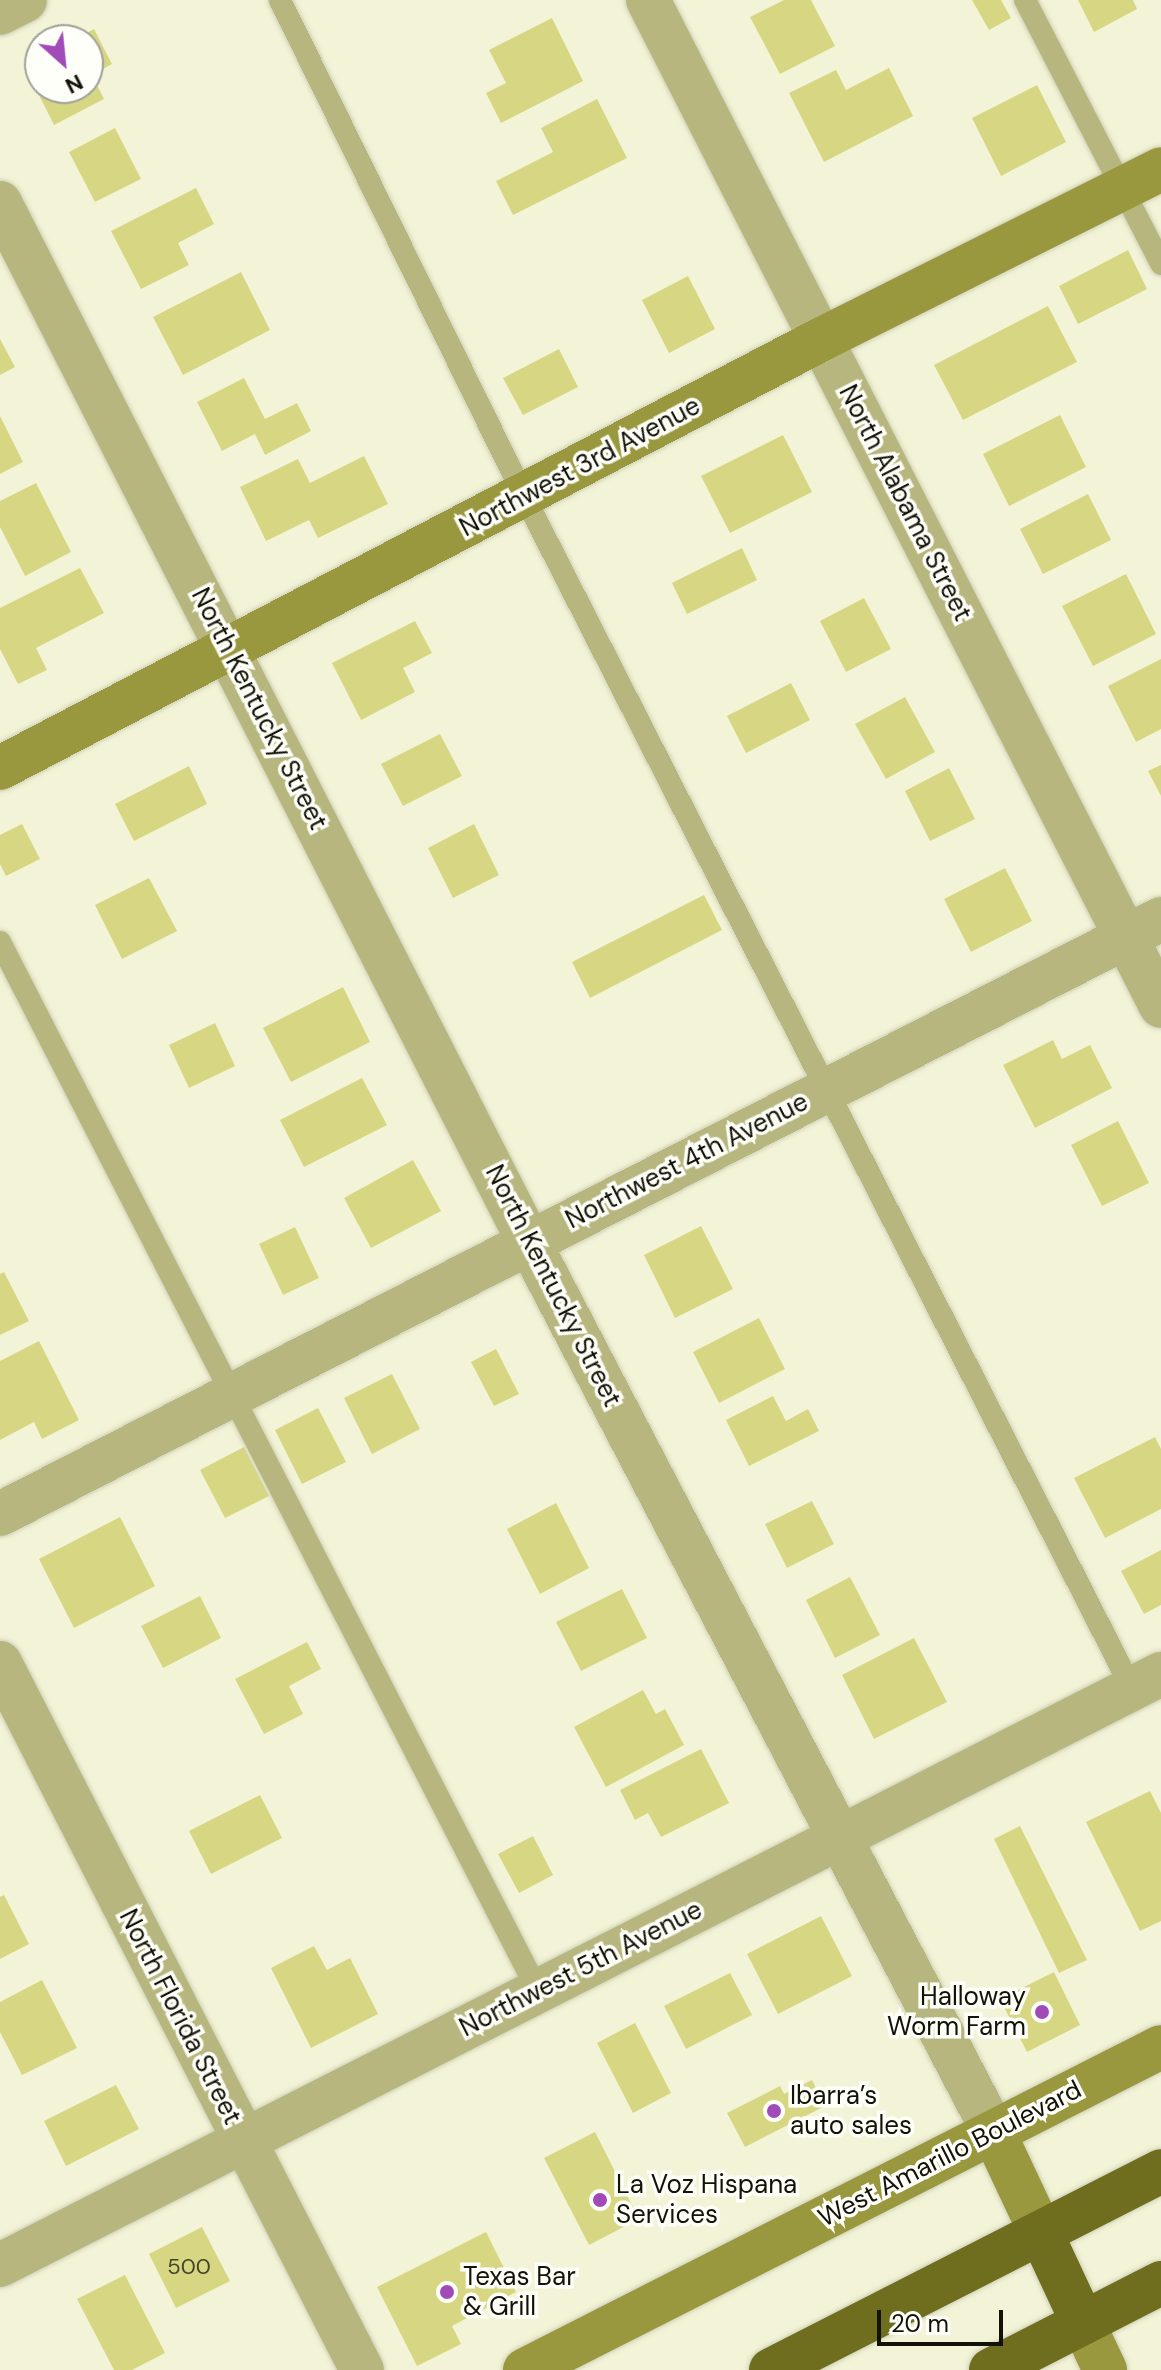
<!DOCTYPE html>
<meta charset="utf-8">
<style>
body{margin:0}
#map{position:relative;width:1161px;height:2370px;overflow:hidden;background:#f3f4d7;font-family:"DM Sans",sans-serif}
div>[style]{position:absolute}
[style*='--x']{left:calc(var(--x)*1px);top:calc(var(--y)*1px);width:calc(var(--w)*1px);rotate:calc(var(--a)*1deg)}
.building>*{inset:0;background:#d7d783}
.roads{filter:drop-shadow(0 0 2px #cfd0b6) drop-shadow(0 0 2px #cfd0b6)}
.lane>*{height:22px;margin:-11px;padding:0 11px;transform-origin:11px;border-radius:11px;background:#b6b67e}
.street>*{height:44px;margin:-22px;padding:0 22px;transform-origin:22px;border-radius:22px;background:#b6b67e}
.secondary>*{height:44px;margin:-22px;padding:0 22px;transform-origin:22px;border-radius:22px;background:#99983e}
.highway>*{height:44px;margin:-22px;padding:0 22px;transform-origin:22px;border-radius:22px;background:#6f6e1e}
.dots>*{width:22px;height:22px;translate:-50% -50%;box-sizing:border-box;border:4px solid #fffff9;border-radius:50%}
span{translate:-50% -50%;white-space:nowrap;text-align:center;line-height:1.15;-webkit-text-stroke:7px #fffff9;paint-order:stroke}
.number-label{font-size:22px;color:#434327}
.number-label span{-webkit-text-stroke-width:0}
.street-label{font-size:26px;color:#121208}
.poi-label{font-size:26px;color:#121208}
.right{translate:-100% -50%;text-align:right}
.left{translate:0 -50%;text-align:left}
.north{position:absolute;left:24px;top:24px;width:80px;height:80px;box-sizing:border-box;background:#fffff9;border:2px solid #a0a099;border-radius:50%;rotate:153deg;font-size:22px;font-weight:700;line-height:32px;text-align:center;color:#121208}
.north::after{content:'';display:block;margin:auto;width:28px;height:36px;background:#a14bb9;clip-path:polygon(50% 0,100% 100%,50% 72%,0 100%)}
.scale{position:absolute;left:877px;top:2310px;width:126px;height:36px;box-sizing:border-box;border:4px solid #121208;border-top:0;padding-left:10px;font-size:24px;line-height:28px;white-space:nowrap;color:#121208;-webkit-text-stroke:6px #fffff9;paint-order:stroke}
</style>
<div id="map">
<div class="building">
<div style="clip-path:polygon(784px 0,811px 0,835px 46px,780px 74px,750px 17px)"></div>
<div style="clip-path:polygon(972px 0,1001px 0,1011px 18px,989px 30px)"></div>
<div style="clip-path:polygon(1078px 0,1133px 0,1137px 9px,1094px 32px)"></div>
<div style="clip-path:polygon(552px 18px,583px 81px,501px 123px,486px 93px,506px 83px,489px 50px)"></div>
<div style="clip-path:polygon(94px 29px,112px 64px,92px 75px,104px 99px,54px 125px,24px 65px,40px 57px,40px 88px,88px 88px,88px 40px,73px 40px)"></div>
<div style="clip-path:polygon(889px 68px,913px 116px,824px 162px,789px 93px,836px 70px,846px 90px)"></div>
<div style="clip-path:polygon(1037px 85px,1066px 142px,1001px 176px,972px 118px)"></div>
<div style="clip-path:polygon(597px 99px,627px 158px,513px 215px,496px 181px,553px 152px,541px 128px)"></div>
<div style="clip-path:polygon(115px 128px,141px 179px,95px 202px,69px 152px)"></div>
<div style="clip-path:polygon(196px 188px,214px 224px,178px 243px,189px 265px,141px 289px,111px 231px)"></div>
<div style="clip-path:polygon(1128px 250px,1147px 289px,1078px 324px,1059px 286px)"></div>
<div style="clip-path:polygon(241px 272px,270px 330px,183px 375px,153px 317px)"></div>
<div style="clip-path:polygon(688px 276px,715px 329px,669px 353px,642px 300px)"></div>
<div style="clip-path:polygon(1048px 306px,1077px 362px,963px 420px,934px 365px)"></div>
<div style="clip-path:polygon(0 339px,15px 367px,0 375px)"></div>
<div style="clip-path:polygon(559px 349px,578px 387px,523px 415px,503px 378px)"></div>
<div style="clip-path:polygon(244px 378px,265px 419px,297px 403px,311px 431px,265px 455px,255px 434px,222px 451px,197px 402px)"></div>
<div style="clip-path:polygon(1060px 415px,1086px 467px,1009px 506px,983px 454px)"></div>
<div style="clip-path:polygon(0 416px,23px 462px,0 474px)"></div>
<div style="clip-path:polygon(783px 435px,812px 492px,730px 533px,701px 476px)"></div>
<div style="clip-path:polygon(364px 456px,388px 504px,318px 538px,309px 520px,266px 541px,240px 487px,298px 459px,310px 483px)"></div>
<div style="clip-path:polygon(36px 483px,71px 552px,25px 576px,0 527px,0 501px)"></div>
<div style="clip-path:polygon(1088px 494px,1111px 540px,1043px 574px,1020px 529px)"></div>
<div style="clip-path:polygon(742px 548px,757px 580px,687px 614px,672px 583px)"></div>
<div style="clip-path:polygon(80px 568px,104px 613px,36px 648px,47px 670px,18px 684px,0 649px,0 608px)"></div>
<div style="clip-path:polygon(1126px 574px,1156px 634px,1093px 666px,1062px 606px)"></div>
<div style="clip-path:polygon(864px 598px,891px 649px,846px 672px,820px 621px)"></div>
<div style="clip-path:polygon(415px 621px,432px 653px,403px 668px,415px 692px,361px 720px,332px 663px)"></div>
<div style="clip-path:polygon(1161px 659px,1161px 729px,1136px 742px,1108px 686px)"></div>
<div style="clip-path:polygon(791px 683px,810px 720px,746px 753px,727px 716px)"></div>
<div style="clip-path:polygon(905px 697px,935px 752px,886px 779px,855px 724px)"></div>
<div style="clip-path:polygon(440px 734px,462px 776px,403px 806px,381px 764px)"></div>
<div style="clip-path:polygon(1161px 765px,1161px 796px,1148px 771px)"></div>
<div style="clip-path:polygon(189px 766px,207px 804px,134px 841px,115px 804px)"></div>
<div style="clip-path:polygon(949px 768px,975px 819px,930px 841px,905px 791px)"></div>
<div style="clip-path:polygon(22px 824px,40px 859px,6px 876px,0 864px,0 835px)"></div>
<div style="clip-path:polygon(474px 824px,499px 875px,453px 898px,428px 848px)"></div>
<div style="clip-path:polygon(1005px 868px,1032px 921px,971px 952px,944px 899px)"></div>
<div style="clip-path:polygon(149px 878px,177px 931px,122px 959px,95px 905px)"></div>
<div style="clip-path:polygon(704px 895px,722px 930px,590px 998px,572px 962px)"></div>
<div style="clip-path:polygon(343px 987px,370px 1042px,291px 1082px,263px 1028px)"></div>
<div style="clip-path:polygon(215px 1023px,235px 1066px,189px 1088px,169px 1045px)"></div>
<div style="clip-path:polygon(1053px 1040px,1062px 1059px,1090px 1045px,1112px 1088px,1035px 1128px,1003px 1065px)"></div>
<div style="clip-path:polygon(362px 1078px,387px 1125px,304px 1167px,280px 1120px)"></div>
<div style="clip-path:polygon(1118px 1121px,1149px 1183px,1102px 1206px,1071px 1145px)"></div>
<div style="clip-path:polygon(413px 1160px,441px 1211px,371px 1248px,344px 1198px)"></div>
<div style="clip-path:polygon(701px 1226px,733px 1289px,675px 1318px,644px 1255px)"></div>
<div style="clip-path:polygon(295px 1227px,319px 1278px,283px 1295px,259px 1244px)"></div>
<div style="clip-path:polygon(4px 1272px,29px 1321px,0 1335px,0 1274px)"></div>
<div style="clip-path:polygon(759px 1318px,785px 1369px,719px 1403px,693px 1352px)"></div>
<div style="clip-path:polygon(39px 1341px,79px 1420px,42px 1439px,34px 1422px,0 1440px,0 1361px)"></div>
<div style="clip-path:polygon(496px 1349px,519px 1394px,494px 1406px,471px 1362px)"></div>
<div style="clip-path:polygon(392px 1374px,420px 1429px,372px 1454px,344px 1398px)"></div>
<div style="clip-path:polygon(773px 1396px,786px 1421px,808px 1409px,819px 1431px,749px 1466px,726px 1420px)"></div>
<div style="clip-path:polygon(318px 1408px,346px 1462px,302px 1484px,275px 1430px)"></div>
<div style="clip-path:polygon(1155px 1437px,1161px 1449px,1161px 1509px,1105px 1538px,1074px 1478px)"></div>
<div style="clip-path:polygon(244px 1447px,269px 1496px,225px 1518px,200px 1470px)"></div>
<div style="clip-path:polygon(812px 1501px,834px 1544px,787px 1568px,765px 1524px)"></div>
<div style="clip-path:polygon(556px 1503px,589px 1568px,540px 1594px,507px 1529px)"></div>
<div style="clip-path:polygon(120px 1517px,155px 1586px,74px 1628px,39px 1559px)"></div>
<div style="clip-path:polygon(1161px 1550px,1161px 1605px,1144px 1614px,1121px 1571px)"></div>
<div style="clip-path:polygon(850px 1577px,880px 1635px,835px 1658px,806px 1600px)"></div>
<div style="clip-path:polygon(622px 1589px,647px 1638px,581px 1671px,556px 1622px)"></div>
<div style="clip-path:polygon(200px 1596px,221px 1638px,163px 1668px,141px 1626px)"></div>
<div style="clip-path:polygon(914px 1638px,947px 1702px,874px 1739px,842px 1675px)"></div>
<div style="clip-path:polygon(307px 1642px,321px 1669px,289px 1686px,303px 1714px,264px 1734px,235px 1679px)"></div>
<div style="clip-path:polygon(643px 1690px,656px 1714px,665px 1709px,684px 1745px,606px 1787px,574px 1727px)"></div>
<div style="clip-path:polygon(701px 1749px,729px 1803px,661px 1837px,648px 1813px,635px 1820px,620px 1790px)"></div>
<div style="clip-path:polygon(1150px 1791px,1161px 1813px,1161px 1921px,1140px 1931px,1086px 1822px)"></div>
<div style="clip-path:polygon(260px 1795px,282px 1838px,211px 1874px,189px 1831px)"></div>
<div style="clip-path:polygon(1020px 1826px,1087px 1960px,1059px 1973px,994px 1839px)"></div>
<div style="clip-path:polygon(533px 1836px,553px 1875px,519px 1893px,498px 1854px)"></div>
<div style="clip-path:polygon(4px 1895px,29px 1944px,0 1959px,0 1897px)"></div>
<div style="clip-path:polygon(821px 1916px,852px 1976px,778px 2014px,747px 1954px)"></div>
<div style="clip-path:polygon(314px 1946px,327px 1970px,350px 1958px,378px 2014px,311px 2048px,271px 1968px)"></div>
<div style="clip-path:polygon(1054px 1972px,1080px 2025px,1027px 2052px,1000px 1999px)"></div>
<div style="clip-path:polygon(730px 1973px,752px 2015px,686px 2049px,664px 2006px)"></div>
<div style="clip-path:polygon(42px 1980px,77px 2048px,22px 2075px,0 2032px,0 2002px)"></div>
<div style="clip-path:polygon(635px 2023px,671px 2093px,633px 2113px,597px 2043px)"></div>
<div style="clip-path:polygon(812px 2080px,825px 2106px,745px 2147px,727px 2113px,780px 2086px,784px 2094px)"></div>
<div style="clip-path:polygon(116px 2085px,139px 2129px,66px 2166px,44px 2121px)"></div>
<div style="clip-path:polygon(595px 2132px,639px 2219px,589px 2245px,544px 2158px)"></div>
<div style="clip-path:polygon(202px 2227px,230px 2281px,176px 2308px,149px 2254px)"></div>
<div style="clip-path:polygon(486px 2232px,516px 2292px,452px 2326px,461px 2344px,417px 2366px,377px 2287px)"></div>
<div style="clip-path:polygon(125px 2275px,165px 2353px,132px 2370px,114px 2370px,77px 2299px)"></div>
</div>
<div class="roads">
<div class="lane">
<div style="--x:280;--y:0;--w:553;--a:63.81"></div>
<div style="--x:524;--y:496;--w:1339;--a:62.99"></div>
<div style="--x:1025;--y:0;--w:297;--a:62.7"></div>
<div style="--x:0;--y:942;--w:1179;--a:62.85"></div>
</div>
<div class="street">
<div style="--x:648;--y:0;--w:1129;--a:62.98"></div>
<div style="--x:0;--y:13;--w:28;--a:-27"></div>
<div style="--x:0;--y:203;--w:1166;--a:63.02"></div>
<div style="--x:529;--y:1242;--w:1005;--a:62.44"></div>
<div style="--x:0;--y:1514;--w:1305;--a:-27.13"></div>
<div style="--x:0;--y:1663;--w:794;--a:62.89"></div>
<div style="--x:0;--y:2265;--w:1303;--a:-26.98"></div>
</div>
<div class="secondary">
<div style="--x:0;--y:768;--w:927;--a:-27.56"></div>
<div style="--x:822;--y:339;--w:379;--a:-26.6"></div>
<div style="--x:994;--y:2133;--w:110;--a:64.8"></div>
<div style="--x:1083;--y:2323;--w:52;--a:64.9"></div>
<div style="--x:525;--y:2370;--w:713;--a:-26.92"></div>
</div>
<div class="highway">
<div style="--x:1041;--y:2233;--w:99;--a:65"></div>
<div style="--x:771;--y:2370;--w:438;--a:-27"></div>
<div style="--x:991;--y:2370;--w:191;--a:-27.1"></div>
</div>
</div>
<div class="dots">
<div style="left:1042px;top:2012px;background:#a14bb9"></div>
<div style="left:774px;top:2111px;background:#a14bb9"></div>
<div style="left:600px;top:2200px;background:#a14bb9"></div>
<div style="left:447px;top:2292px;background:#a14bb9"></div>
</div>
<div class="number-label">
<span style="left:189px;top:2267px">500</span>
</div>
<div class="street-label">
<span style="left:580px;top:467px;rotate:-28deg">Northwest 3rd Avenue</span>
<span style="left:905px;top:503px;rotate:63deg">North Alabama Street</span>
<span style="left:259px;top:709px;rotate:63deg">North Kentucky Street</span>
<span style="left:687px;top:1161px;rotate:-27deg">Northwest 4th Avenue</span>
<span style="left:553px;top:1286px;rotate:63deg">North Kentucky Street</span>
<span style="left:581px;top:1969px;rotate:-27deg">Northwest 5th Avenue</span>
<span style="left:180px;top:2017px;rotate:63deg">North Florida Street</span>
<span style="left:950px;top:2154px;rotate:-27deg">West Amarillo Boulevard</span>
</div>
<div class="poi-label">
<span class="right" style="left:1026px;top:2012px">Halloway<br>Worm Farm</span>
<span class="left" style="left:790px;top:2111px">Ibarra’s<br>auto sales</span>
<span class="left" style="left:616px;top:2200px">La Voz Hispana<br>Services</span>
<span class="left" style="left:463px;top:2292px">Texas Bar<br>&amp; Grill</span>
</div>
<div class="north">N</div>
<div class="scale">20 m</div>
</div>
